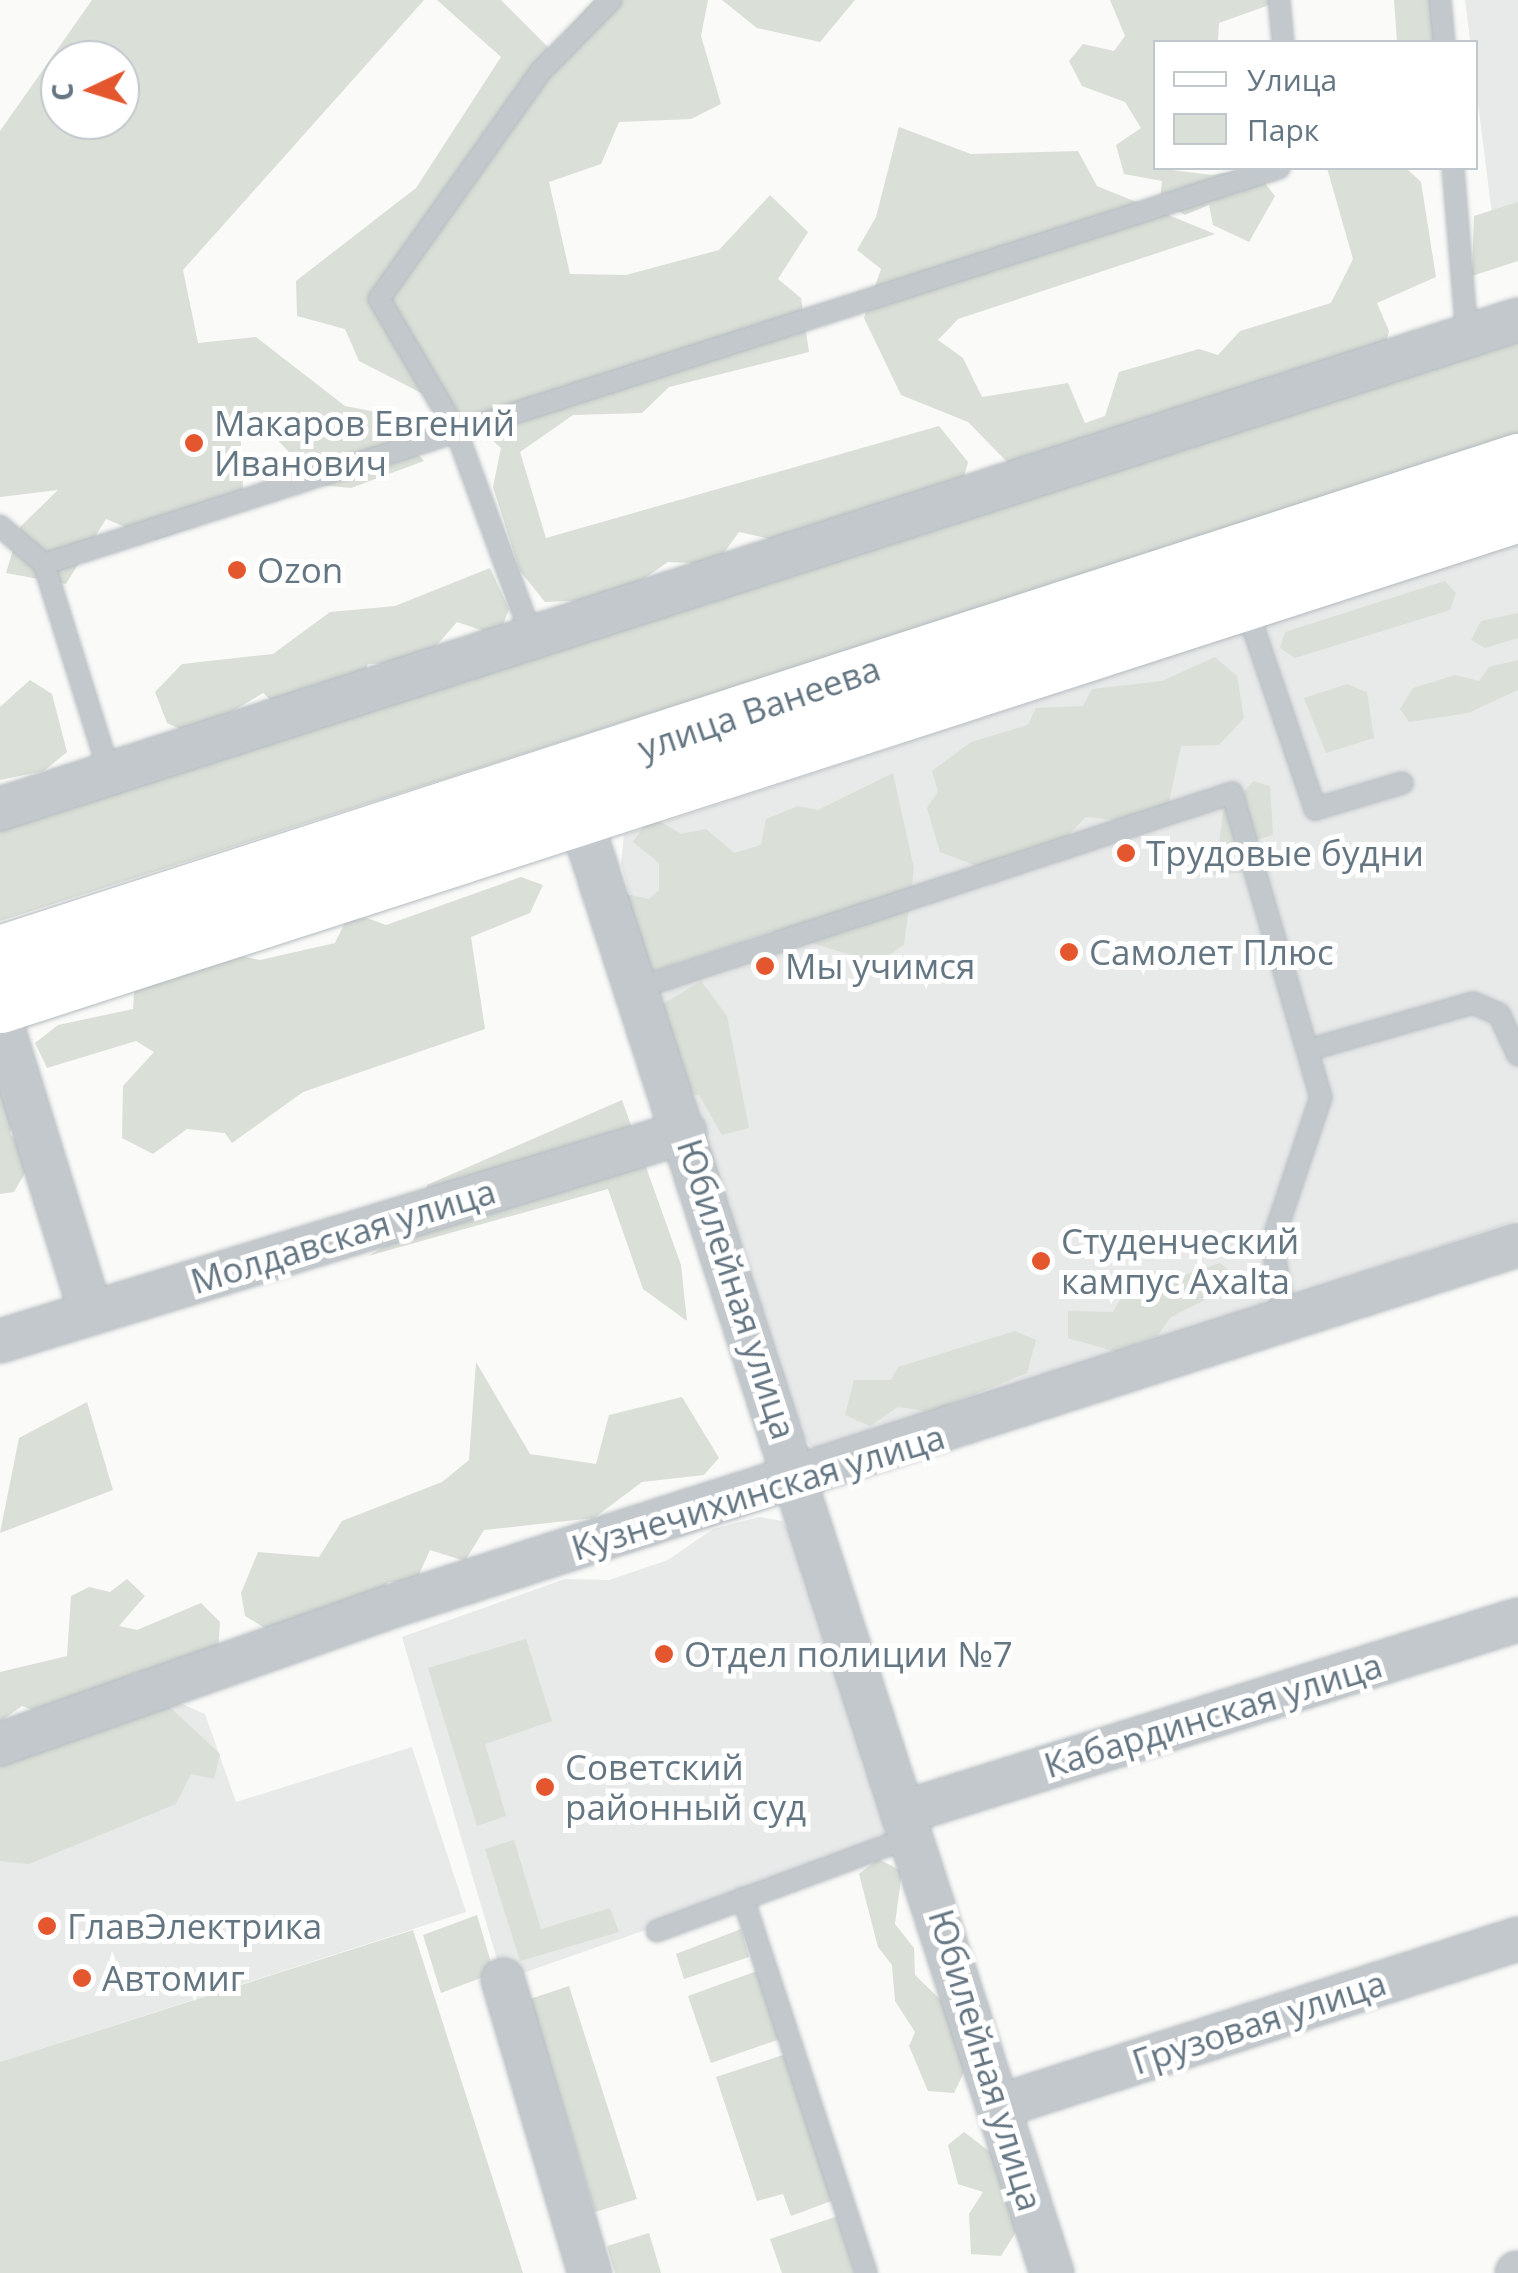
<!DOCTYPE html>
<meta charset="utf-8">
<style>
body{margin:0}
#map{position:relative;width:1518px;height:2273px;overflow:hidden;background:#fafaf8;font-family:"Open Sans",sans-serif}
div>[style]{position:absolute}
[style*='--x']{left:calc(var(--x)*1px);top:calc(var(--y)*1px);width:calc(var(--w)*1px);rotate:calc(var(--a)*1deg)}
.built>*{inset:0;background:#e8e9e9}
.green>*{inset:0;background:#dadfd7}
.roads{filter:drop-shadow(0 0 2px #b3babf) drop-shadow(0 0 2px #b3babf)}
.lane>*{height:20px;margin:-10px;padding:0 10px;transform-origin:10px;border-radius:10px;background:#c3c8cc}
.street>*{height:42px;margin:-21px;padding:0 21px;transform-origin:21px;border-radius:21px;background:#c3c8cc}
.secondary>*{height:55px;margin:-27.5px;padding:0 27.5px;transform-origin:27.5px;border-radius:27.5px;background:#fff}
.dots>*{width:28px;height:28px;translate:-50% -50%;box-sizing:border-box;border:5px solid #fff;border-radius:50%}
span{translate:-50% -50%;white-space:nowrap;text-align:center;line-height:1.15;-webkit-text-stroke:10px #fff;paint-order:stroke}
.poi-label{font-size:35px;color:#657683}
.left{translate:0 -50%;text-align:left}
.street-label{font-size:35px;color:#657683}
.legend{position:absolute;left:1153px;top:40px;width:325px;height:130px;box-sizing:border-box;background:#fff;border:2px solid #c1c8cd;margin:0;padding:12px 18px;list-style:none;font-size:30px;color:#657683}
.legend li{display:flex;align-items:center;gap:20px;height:50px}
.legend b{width:50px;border:2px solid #c1c8cd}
.north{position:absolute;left:40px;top:40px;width:100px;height:100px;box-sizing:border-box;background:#fff;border:2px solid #c1c8cd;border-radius:50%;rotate:266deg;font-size:28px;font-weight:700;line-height:40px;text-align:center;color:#657683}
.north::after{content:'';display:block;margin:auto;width:35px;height:45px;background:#e4572e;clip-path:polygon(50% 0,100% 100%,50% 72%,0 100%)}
</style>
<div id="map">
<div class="built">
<div style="clip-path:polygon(1465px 0,1518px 0,1518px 222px,1494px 230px)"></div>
<div style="clip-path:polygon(1518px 543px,1518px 1220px,831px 1451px,812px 1447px,800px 1433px,660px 1001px,621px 864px,624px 835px)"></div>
<div style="clip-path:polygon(759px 1517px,782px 1521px,793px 1536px,897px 1842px,503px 1980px,402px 1637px,565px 1579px,609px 1580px,668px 1560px,713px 1529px)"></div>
<div style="clip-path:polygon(171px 1699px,205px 1714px,236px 1802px,412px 1747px,466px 1912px,0 2062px,0 1758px)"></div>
</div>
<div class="green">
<div style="clip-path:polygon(evenodd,92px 0,424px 0,183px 270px,198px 343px,256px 337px,345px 406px,381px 413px,424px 461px,351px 488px,320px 485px,255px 416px,240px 425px,244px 509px,156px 540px,106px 519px,66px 584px,6px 573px,20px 527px,58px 490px,0 497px,0 131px,92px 0,60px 60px,120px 60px,120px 120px,60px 120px,60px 60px)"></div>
<div style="clip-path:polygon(437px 0,501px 0,550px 49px,594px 0,708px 0,701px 36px,721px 104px,691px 119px,619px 122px,601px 164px,549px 182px,570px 274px,626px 275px,719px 250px,770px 195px,808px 232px,778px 279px,801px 298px,809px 352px,669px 387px,642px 413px,573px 415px,520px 452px,546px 538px,939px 426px,968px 462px,959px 493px,797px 545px,739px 532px,716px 564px,668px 562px,615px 599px,545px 602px,520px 571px,493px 487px,501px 448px,466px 416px,359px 361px,345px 329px,297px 316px,296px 281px,416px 188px,501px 57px)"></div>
<div style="clip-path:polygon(722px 0,855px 0,820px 42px,757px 28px)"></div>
<div style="clip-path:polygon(1110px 0,1283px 0,1219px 23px,1218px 42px,1156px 42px,1156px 168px,1212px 175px,1253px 168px,1275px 196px,1249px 242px,1213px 225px,1209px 205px,1185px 215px,1160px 200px,1162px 181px,1124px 174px,1116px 145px,1141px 128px,1125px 102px,1082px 86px,1069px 61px,1083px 44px,1114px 51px,1125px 36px)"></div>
<div style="clip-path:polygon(1394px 0,1431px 0,1437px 42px,1397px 42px)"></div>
<div style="clip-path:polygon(899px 127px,971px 154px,1078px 151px,1097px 186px,1215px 234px,958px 319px,938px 340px,963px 358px,982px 397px,1068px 383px,1085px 423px,1105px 416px,1119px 372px,1199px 349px,1218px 355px,1240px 331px,1331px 303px,1353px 259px,1327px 168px,1406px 168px,1421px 182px,1436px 277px,1377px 303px,1389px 331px,1379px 373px,1017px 472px,968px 422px,901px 395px,864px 318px,881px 269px,857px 250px,876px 217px)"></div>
<div style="clip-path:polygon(1518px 202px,1518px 261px,1472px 276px,1474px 216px)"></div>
<div style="clip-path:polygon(1518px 338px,1518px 436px,0 921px,0 826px)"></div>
<div style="clip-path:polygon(490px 568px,509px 609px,499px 636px,457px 622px,422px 662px,368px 664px,354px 705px,294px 721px,263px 693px,193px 735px,167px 723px,155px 692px,182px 664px,273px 654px,330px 612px,395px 606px)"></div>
<div style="clip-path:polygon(1445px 581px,1456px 593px,1450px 610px,1295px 658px,1280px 648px,1285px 632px)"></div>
<div style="clip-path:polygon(1518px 613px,1518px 638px,1485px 648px,1471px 640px,1481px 621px)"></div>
<div style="clip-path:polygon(1215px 657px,1237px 676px,1244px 718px,1219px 745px,1181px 746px,1169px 802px,1150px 824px,1086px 817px,1063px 840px,977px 866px,940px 852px,927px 808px,938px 791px,932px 771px,971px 742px,1028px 725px,1036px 708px,1083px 706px,1092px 689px,1162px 681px)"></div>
<div style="clip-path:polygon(1518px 660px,1518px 690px,1468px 713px,1409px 722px,1400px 709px,1413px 688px,1455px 675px,1479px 681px,1489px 667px)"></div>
<div style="clip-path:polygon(30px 680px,52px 694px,67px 752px,44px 771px,0 780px,0 707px)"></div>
<div style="clip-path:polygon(1347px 684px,1367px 692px,1374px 738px,1326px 753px,1304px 698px)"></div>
<div style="clip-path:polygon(893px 773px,914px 869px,904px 945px,877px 963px,773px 931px,645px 974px,621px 893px,649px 899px,659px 890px,659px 863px,633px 842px,651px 816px,681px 834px,706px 829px,734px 853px,761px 845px,766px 819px,798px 806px,818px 810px)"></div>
<div style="clip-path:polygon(1254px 781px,1270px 786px,1273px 835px,1238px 846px,1242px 873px,1190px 876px,1183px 861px,1219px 845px,1223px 812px)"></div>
<div style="clip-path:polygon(521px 877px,543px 885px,530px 913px,471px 937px,485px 1029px,303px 1092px,232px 1143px,225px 1133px,187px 1129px,153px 1154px,122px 1138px,123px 1086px,154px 1052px,136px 1041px,47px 1068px,35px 1043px,58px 1025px,133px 1009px,135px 977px,223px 952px,260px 960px,335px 943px,350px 912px,386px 925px)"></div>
<div style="clip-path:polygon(701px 981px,727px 1016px,749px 1128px,722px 1135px,699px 1095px,678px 1092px,651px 1011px)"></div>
<div style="clip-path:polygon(0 1085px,15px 1112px,10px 1134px,33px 1159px,14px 1192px,0 1194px)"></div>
<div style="clip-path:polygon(622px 1100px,681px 1265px,687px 1321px,643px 1289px,608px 1189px,368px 1256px,426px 1222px,427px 1185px)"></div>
<div style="clip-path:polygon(1220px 1263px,1242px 1281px,1171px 1317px,1157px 1336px,1117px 1352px,1068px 1338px,1068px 1311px,1113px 1312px,1122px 1296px)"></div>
<div style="clip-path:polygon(1015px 1331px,1036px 1340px,1027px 1373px,931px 1412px,898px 1407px,870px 1426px,845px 1415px,854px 1380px,891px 1380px,898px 1367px)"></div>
<div style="clip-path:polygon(476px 1362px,530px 1454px,596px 1464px,609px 1415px,682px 1397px,719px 1458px,704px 1475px,642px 1482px,594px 1518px,484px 1530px,465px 1561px,430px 1550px,416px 1581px,388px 1582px,373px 1601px,275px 1634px,245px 1616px,241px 1593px,258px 1552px,319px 1557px,342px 1521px,442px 1482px,469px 1460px)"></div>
<div style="clip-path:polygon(87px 1402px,113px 1490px,0 1533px,19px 1438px)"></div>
<div style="clip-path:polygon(127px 1579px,145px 1596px,119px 1626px,137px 1630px,201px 1603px,220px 1622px,218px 1653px,178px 1671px,135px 1673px,55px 1718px,22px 1706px,0 1722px,0 1672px,67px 1656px,71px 1596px,89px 1587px,110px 1592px)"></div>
<div style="clip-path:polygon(526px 1639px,552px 1721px,485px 1744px,506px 1816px,477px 1826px,428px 1668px)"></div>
<div style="clip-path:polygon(170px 1707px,220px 1754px,214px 1779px,191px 1774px,176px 1804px,29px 1864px,0 1861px,0 1765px)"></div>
<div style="clip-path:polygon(514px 1840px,541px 1929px,610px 1908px,619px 1932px,520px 1961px,485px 1849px)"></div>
<div style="clip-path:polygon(878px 1859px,902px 1871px,895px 1924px,914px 1948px,915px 1975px,944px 2003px,965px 2070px,954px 2093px,928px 2091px,909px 2046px,915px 2032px,895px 2001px,892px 1965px,878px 1947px,859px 1874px)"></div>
<div style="clip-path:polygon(477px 1915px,494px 1973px,441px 1993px,423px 1935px)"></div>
<div style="clip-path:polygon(741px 1929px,749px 1957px,684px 1979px,676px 1954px)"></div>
<div style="clip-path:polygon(413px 1930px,523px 2273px,0 2273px,0 2062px)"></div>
<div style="clip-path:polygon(757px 1971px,780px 2039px,711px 2063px,688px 1996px)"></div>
<div style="clip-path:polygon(569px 1986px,637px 2199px,595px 2212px,530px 1999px)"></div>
<div style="clip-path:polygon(786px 2054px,834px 2200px,791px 2216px,783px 2194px,757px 2201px,716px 2077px)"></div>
<div style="clip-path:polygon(964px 2132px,993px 2154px,1016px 2232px,1001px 2256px,971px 2254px,969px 2214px,983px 2192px,958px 2184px,948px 2145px)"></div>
<div style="clip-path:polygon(838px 2216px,855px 2273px,782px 2273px,770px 2239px)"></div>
<div style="clip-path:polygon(649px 2233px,661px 2273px,615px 2273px,607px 2246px)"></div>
</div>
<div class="roads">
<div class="lane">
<div style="--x:1279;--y:0;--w:42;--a:84.6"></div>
<div style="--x:1440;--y:0;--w:42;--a:84.6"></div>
<div style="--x:1453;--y:168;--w:169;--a:85.2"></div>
<div style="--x:0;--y:526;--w:58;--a:40.8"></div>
<div style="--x:44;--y:564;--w:220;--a:72.6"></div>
<div style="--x:44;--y:564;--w:1297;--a:-17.78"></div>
<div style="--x:1245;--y:604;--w:217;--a:71.1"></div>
<div style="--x:1315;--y:809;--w:91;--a:-16.6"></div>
<div style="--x:532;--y:637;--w:221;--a:-110.2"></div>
<div style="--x:456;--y:430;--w:152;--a:-120.4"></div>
<div style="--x:379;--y:299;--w:280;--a:-54.6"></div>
<div style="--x:541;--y:71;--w:100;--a:-45.4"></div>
<div style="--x:638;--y:988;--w:625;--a:-18.17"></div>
<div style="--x:1232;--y:793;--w:317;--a:73.7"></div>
<div style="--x:1321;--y:1097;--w:154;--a:108.6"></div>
<div style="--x:1272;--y:1243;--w:80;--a:80"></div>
<div style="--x:1308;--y:1050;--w:172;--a:-15.9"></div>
<div style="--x:1473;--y:1003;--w:28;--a:23"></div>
<div style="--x:1499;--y:1014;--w:45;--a:65.1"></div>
<div style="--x:743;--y:1898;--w:395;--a:71.8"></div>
<div style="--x:657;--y:1931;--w:274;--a:-20.3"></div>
</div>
<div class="street">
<div style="--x:0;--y:809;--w:1595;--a:-17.86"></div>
<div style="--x:581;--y:821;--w:1526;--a:72.03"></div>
<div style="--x:0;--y:1019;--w:308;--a:72.8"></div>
<div style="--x:0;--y:1341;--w:716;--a:-16.97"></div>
<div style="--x:0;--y:1744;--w:416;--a:-19.4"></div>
<div style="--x:392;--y:1606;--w:1182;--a:-17.78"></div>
<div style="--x:908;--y:1811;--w:639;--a:-17.39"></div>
<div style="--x:503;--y:1980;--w:306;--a:73.5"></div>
<div style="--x:1000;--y:2106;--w:544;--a:-17.87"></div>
<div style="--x:1517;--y:2273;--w:1;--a:0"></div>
</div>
<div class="secondary">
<div style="--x:0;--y:953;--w:1596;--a:-17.96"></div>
<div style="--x:0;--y:1005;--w:1595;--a:-17.92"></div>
</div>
</div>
<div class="dots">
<div style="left:194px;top:443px;background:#e4572e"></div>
<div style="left:237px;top:570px;background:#e4572e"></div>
<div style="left:1126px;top:853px;background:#e4572e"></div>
<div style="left:1069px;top:952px;background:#e4572e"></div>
<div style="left:765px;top:966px;background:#e4572e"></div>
<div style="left:1041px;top:1261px;background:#e4572e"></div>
<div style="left:664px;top:1654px;background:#e4572e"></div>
<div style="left:545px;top:1787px;background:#e4572e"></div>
<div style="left:47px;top:1926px;background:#e4572e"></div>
<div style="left:82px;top:1978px;background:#e4572e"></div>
</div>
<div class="poi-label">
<span class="left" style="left:214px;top:443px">Макаров Евгений<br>Иванович</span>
<span class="left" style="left:257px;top:570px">Ozon</span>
<span class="left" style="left:1146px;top:853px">Трудовые будни</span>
<span class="left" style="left:1089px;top:952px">Самолет Плюс</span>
<span class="left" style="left:785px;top:966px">Мы учимся</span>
<span class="left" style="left:1061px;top:1261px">Студенческий<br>кампус Axalta</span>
<span class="left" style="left:684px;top:1654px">Отдел полиции №7</span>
<span class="left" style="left:565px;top:1787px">Советский<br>районный суд</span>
<span class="left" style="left:67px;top:1926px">ГлавЭлектрика</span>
<span class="left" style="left:102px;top:1978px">Автомиг</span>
</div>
<div class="street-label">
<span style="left:759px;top:708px;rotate:-19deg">улица Ванеева</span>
<span style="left:343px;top:1236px;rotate:-17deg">Молдавская улица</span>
<span style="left:737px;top:1289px;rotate:72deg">Юбилейная улица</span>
<span style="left:758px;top:1492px;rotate:-17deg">Кузнечихинская улица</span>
<span style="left:1213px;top:1715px;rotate:-17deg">Кабардинская улица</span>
<span style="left:1259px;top:2022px;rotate:-18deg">Грузовая улица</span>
<span style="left:986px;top:2060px;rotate:73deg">Юбилейная улица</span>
</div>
<ul class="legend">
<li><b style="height:12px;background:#fff"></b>Улица</li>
<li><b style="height:28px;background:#dadfd7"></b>Парк</li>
</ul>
<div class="north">С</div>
</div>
